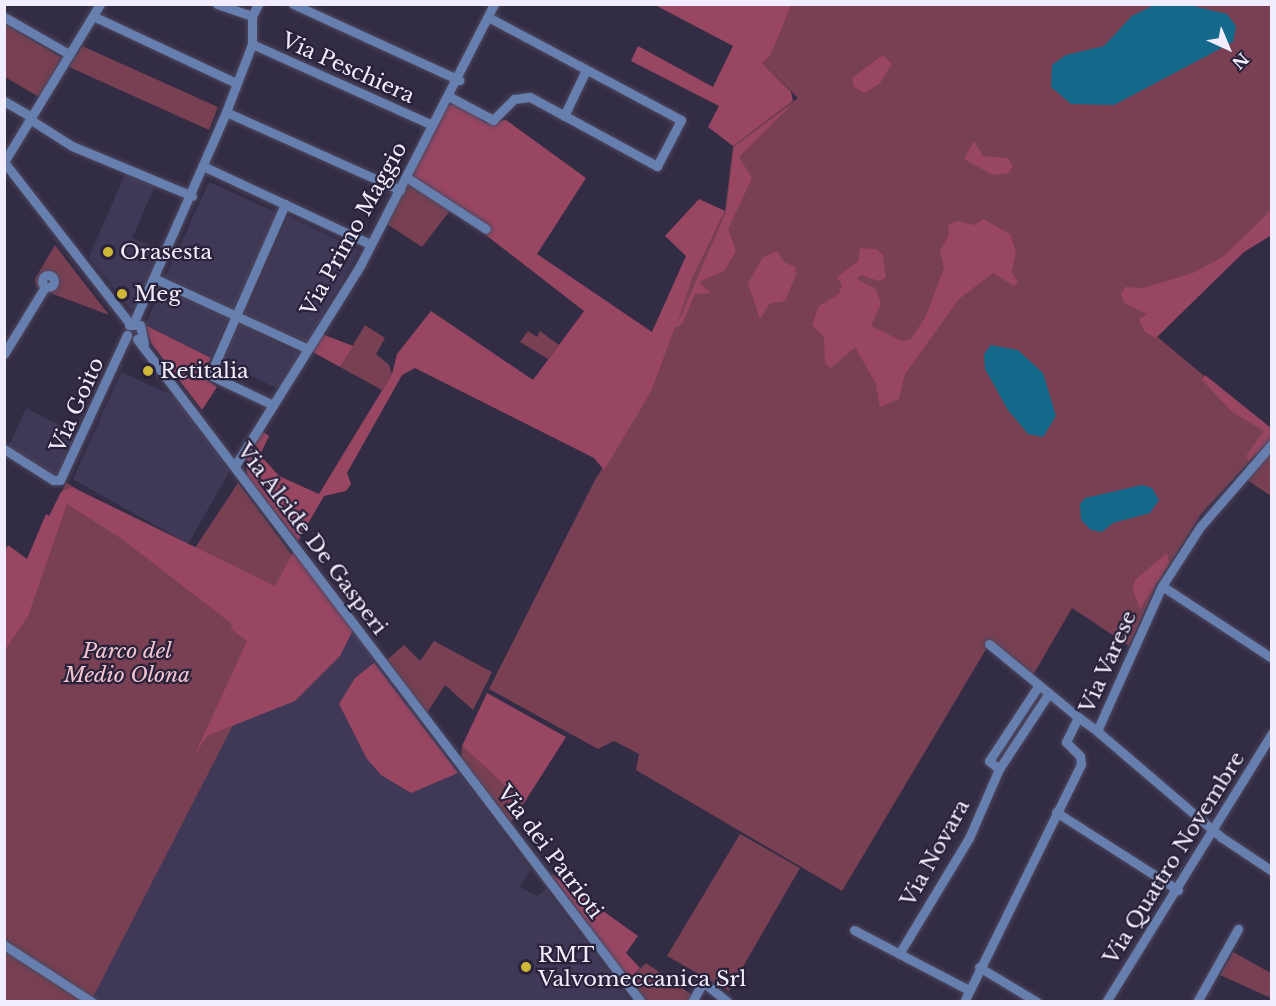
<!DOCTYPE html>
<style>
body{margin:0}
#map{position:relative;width:1276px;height:1006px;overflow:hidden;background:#332c45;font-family:"Libre Baskerville",serif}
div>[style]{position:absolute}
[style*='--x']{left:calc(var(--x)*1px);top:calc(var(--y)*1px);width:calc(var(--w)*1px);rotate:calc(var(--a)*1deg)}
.built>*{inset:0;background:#3f3856}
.green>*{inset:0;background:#784052}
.forest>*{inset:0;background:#994662}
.water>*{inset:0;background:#156a8b}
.roads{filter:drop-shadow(0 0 2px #4e475f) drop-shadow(0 0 2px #4e475f)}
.minor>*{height:9px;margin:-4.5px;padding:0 4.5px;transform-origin:4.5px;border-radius:4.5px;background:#667faf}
.minor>.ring{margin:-4.5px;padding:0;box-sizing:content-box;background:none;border:9px solid #667faf;border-radius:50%}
.dots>*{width:16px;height:16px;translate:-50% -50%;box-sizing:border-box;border:3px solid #29223a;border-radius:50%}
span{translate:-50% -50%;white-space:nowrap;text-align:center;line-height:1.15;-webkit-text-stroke:4.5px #29223a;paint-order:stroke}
.street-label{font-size:21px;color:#f1edfe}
.poi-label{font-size:21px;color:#f1edfe}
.left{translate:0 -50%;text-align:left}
.park-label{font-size:21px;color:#f4c4d0;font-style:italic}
.frame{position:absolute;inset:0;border:6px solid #f1edfe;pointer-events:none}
.north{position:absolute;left:1198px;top:18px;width:60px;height:60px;-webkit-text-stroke:4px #29223a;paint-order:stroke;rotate:136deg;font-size:16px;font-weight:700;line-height:24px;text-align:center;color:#f1edfe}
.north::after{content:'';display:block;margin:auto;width:21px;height:27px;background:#f1edfe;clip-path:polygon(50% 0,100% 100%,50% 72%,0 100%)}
</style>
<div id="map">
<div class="built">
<div style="clip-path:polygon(125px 174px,155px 186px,132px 238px,161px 250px,136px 307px,130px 309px,89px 257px)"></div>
<div style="clip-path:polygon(209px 182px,278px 213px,234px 309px,165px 277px)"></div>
<div style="clip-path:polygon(288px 216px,360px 250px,307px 343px,245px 314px)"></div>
<div style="clip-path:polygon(162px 288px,228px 319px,211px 358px,145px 325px)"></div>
<div style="clip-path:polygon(240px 324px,300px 354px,278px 389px,222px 362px)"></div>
<div style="clip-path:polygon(121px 372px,174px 396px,230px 471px,188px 544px,73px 479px)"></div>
<div style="clip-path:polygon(26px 408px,78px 435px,59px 475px,53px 477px,8px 448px)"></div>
<div style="clip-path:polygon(353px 630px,531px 870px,520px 887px,537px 896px,546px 889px,631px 1001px,99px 1001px,40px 964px,195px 754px)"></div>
</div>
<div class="green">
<div style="clip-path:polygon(785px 5px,1271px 5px,1271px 220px,1154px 334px,1271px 432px,1271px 438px,1201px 514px,1155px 588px,1129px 646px,1072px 608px,1033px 675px,991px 641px,842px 891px,636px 770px,639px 754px,614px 741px,598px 749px,489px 689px,595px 480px,652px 390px,692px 279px,725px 211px,733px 146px,798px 98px,761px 62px)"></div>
<div style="clip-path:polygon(4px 23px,62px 58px,39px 97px,5px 77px)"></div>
<div style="clip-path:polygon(82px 46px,218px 107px,209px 130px,69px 67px)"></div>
<div style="clip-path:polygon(409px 181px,452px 208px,422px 247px,384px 222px)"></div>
<div style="clip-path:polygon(55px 245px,74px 270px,109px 315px,37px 288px,35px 279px)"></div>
<div style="clip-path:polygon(365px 325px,385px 338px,376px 354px,389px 365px,392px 374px,382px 390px,340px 367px)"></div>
<div style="clip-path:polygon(528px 331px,537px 337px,540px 331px,559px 345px,548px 359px,520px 342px)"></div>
<div style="clip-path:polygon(1267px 455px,1271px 457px,1271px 496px,1244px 478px)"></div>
<div style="clip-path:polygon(66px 482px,125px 522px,189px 557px,238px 483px,295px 559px,232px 727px,91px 1001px,5px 1001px,4px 633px)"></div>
<div style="clip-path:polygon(434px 641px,492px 672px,473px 710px,445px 685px,427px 713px,387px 660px,404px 645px,420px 661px)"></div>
<div style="clip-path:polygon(462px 746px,524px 803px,511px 822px,461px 758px)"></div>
<div style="clip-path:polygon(740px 834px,800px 868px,729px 991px,667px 956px)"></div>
<div style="clip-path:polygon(1233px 952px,1271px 973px,1271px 998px,1220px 975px)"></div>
<div style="clip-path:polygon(646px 963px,692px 995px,688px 1001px,646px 1001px,629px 979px)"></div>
</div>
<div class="forest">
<div style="clip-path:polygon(655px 5px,791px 5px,770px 56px,762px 63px,791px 92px,793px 101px,733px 146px,708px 127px,719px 106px,631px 61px,638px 46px,713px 87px,733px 46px)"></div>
<div style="clip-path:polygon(883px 55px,892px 64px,880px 83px,865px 93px,854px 87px,852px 78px)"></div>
<div style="clip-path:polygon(794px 102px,739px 157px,752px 178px,728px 229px,736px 251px,724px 271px,699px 282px,711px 293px,695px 294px,682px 324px,679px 326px,675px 327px,652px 390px,604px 470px,594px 458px,415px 368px,402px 375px,347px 473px,351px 484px,346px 491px,324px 496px,298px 541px,247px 476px,246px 456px,261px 430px,269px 436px,260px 455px,279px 476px,319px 494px,392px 374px,397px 354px,431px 311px,533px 380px,584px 311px,411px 177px,434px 124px,447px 106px,456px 103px,486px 123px,506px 120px,586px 178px,537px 254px,652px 332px,686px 256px,665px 236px,699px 199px,725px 211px,692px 279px,676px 327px,726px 212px,734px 147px)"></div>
<div style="clip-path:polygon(974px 141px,983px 156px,1007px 158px,1013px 166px,1008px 173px,993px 175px,964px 159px)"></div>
<div style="clip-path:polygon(1271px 210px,1270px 236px,1244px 252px,1156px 338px,1145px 332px,1139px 319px,1147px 314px,1124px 303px,1121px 295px,1125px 287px,1143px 288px,1193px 273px,1224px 256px)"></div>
<div style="clip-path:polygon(983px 219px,1010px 234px,1016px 252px,1012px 272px,1018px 283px,1014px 286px,993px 273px,959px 299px,905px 374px,899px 399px,880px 407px,876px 384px,855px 347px,831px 368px,825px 363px,824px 337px,812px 325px,819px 306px,839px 294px,842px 285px,837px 277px,858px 261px,860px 248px,876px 249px,883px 255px,886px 278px,879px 281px,861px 275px,857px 279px,876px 289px,881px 303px,871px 326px,902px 341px,911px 339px,926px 316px,944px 268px,940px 251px,949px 235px,948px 225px,957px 221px,975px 225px)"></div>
<div style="clip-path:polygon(777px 251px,784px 262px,795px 267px,796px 275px,785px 301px,769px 304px,760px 319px,748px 283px,763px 257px)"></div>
<div style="clip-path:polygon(145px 325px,211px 358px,203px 377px,217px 387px,202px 410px,151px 343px)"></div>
<div style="clip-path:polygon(322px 334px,353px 346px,340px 367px,311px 351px)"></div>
<div style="clip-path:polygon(1205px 375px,1271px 428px,1271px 440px,1249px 461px,1246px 456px,1264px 431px,1232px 412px,1202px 380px)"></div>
<div style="clip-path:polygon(72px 487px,275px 586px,295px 549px,353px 630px,340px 656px,295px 701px,207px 736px,195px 754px,247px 641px,231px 629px,232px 624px,122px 539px,67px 504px,28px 616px,5px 650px,5px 550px,8px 545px,27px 559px,46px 514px,49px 516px,61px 492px)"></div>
<div style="clip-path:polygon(1167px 553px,1169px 563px,1140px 609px,1133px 590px,1135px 580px)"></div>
<div style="clip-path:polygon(374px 663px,458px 773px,411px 793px,381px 775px,367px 759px,339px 704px,355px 678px)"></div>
<div style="clip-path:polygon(487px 693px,566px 737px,524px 803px,462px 746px)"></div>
<div style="clip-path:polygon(550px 873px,638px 936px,626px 953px,640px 968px,629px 979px)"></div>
</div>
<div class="water">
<div style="clip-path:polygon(1189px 5px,1227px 14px,1236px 26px,1233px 42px,1114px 105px,1071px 104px,1051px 87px,1052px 65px,1066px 55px,1104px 46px,1132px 16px,1152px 6px)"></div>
<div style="clip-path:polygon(991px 345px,1018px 350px,1043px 373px,1056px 416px,1043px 437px,1028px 434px,1008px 410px,985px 369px,984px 354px)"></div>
<div style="clip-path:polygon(1142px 485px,1152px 488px,1159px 500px,1150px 513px,1113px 523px,1102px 532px,1091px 530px,1081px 520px,1080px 504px,1085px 498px)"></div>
</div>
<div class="roads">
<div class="minor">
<div style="--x:217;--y:4;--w:37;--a:19"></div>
<div style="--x:252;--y:16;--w:13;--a:-63"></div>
<div style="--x:293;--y:4;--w:183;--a:24.6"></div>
<div style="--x:93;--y:16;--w:156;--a:25.1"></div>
<div style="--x:4;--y:17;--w:75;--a:29.6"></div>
<div style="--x:252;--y:44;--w:195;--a:24.2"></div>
<div style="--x:450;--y:97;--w:49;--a:28.1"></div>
<div style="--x:493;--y:120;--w:30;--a:-45"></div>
<div style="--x:514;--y:99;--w:16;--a:-7"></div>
<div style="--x:530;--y:97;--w:145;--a:28.5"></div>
<div style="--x:657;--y:166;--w:52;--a:-62.4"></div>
<div style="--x:681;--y:120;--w:219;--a:-151.9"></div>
<div style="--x:4;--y:101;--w:32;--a:30"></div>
<div style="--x:226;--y:112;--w:191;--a:24.1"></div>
<div style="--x:564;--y:116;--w:51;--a:-64.4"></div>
<div style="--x:31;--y:120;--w:49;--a:32.4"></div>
<div style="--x:72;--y:146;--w:130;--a:22.6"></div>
<div style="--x:4;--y:162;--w:205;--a:52.1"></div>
<div style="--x:4;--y:162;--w:185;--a:-58.7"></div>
<div style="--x:205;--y:167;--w:180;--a:25"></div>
<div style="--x:406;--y:177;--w:95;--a:33"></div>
<div class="ring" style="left:42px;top:275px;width:3px;height:3px"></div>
<div style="--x:156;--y:279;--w:167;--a:24.7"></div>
<div style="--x:133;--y:324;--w:232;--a:-66.3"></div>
<div style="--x:226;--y:112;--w:73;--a:-69.1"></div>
<div style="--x:252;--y:44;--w:28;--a:-90"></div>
<div style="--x:129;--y:325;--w:11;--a:0"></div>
<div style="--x:140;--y:325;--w:19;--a:78"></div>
<div style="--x:137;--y:339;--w:833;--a:52.76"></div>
<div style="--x:4;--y:354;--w:79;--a:-58.5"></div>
<div style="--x:273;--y:405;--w:70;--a:-154.5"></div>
<div style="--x:210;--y:375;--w:187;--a:-66.3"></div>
<div style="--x:4;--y:449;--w:58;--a:32.3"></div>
<div style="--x:53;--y:480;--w:7;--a:0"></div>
<div style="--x:60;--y:480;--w:160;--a:-65.2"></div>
<div style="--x:235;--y:466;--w:238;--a:-58"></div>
<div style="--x:361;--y:264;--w:292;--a:-62.9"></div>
<div style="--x:1162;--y:586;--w:131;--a:33.2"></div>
<div style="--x:989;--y:644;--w:115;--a:39.4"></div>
<div style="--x:1097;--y:731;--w:163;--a:40.5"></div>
<div style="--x:1221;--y:837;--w:61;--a:33.7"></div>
<div style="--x:999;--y:769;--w:13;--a:-141"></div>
<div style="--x:989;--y:761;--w:91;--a:-56.7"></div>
<div style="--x:1056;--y:812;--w:145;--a:32.6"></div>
<div style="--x:854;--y:930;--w:130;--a:27.6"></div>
<div style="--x:4;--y:945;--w:105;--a:32.9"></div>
<div style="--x:899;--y:954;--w:135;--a:-58.9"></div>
<div style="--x:969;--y:838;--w:75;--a:-66.5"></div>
<div style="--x:999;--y:769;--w:91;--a:-56.7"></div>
<div style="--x:979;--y:967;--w:68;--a:31.1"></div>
<div style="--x:692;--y:1002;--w:23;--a:-61"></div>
<div style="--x:703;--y:982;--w:32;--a:39"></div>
<div style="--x:964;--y:1002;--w:265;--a:-63.8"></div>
<div style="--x:1081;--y:764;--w:8;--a:-97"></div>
<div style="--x:1080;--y:756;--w:20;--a:-135"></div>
<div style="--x:1066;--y:742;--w:28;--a:-64"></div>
<div style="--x:1078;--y:717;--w:24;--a:36"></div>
<div style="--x:1097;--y:731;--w:159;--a:-65.9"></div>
<div style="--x:1162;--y:586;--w:70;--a:-57.2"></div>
<div style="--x:1200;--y:527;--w:110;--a:-49.1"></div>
<div style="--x:1106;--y:1002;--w:316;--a:-58.3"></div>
<div style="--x:1197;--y:1002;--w:84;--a:-60.7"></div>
</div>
</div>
<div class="dots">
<div style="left:108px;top:252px;background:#cfb837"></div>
<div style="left:122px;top:294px;background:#cfb837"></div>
<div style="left:148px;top:371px;background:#cfb837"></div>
<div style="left:526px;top:967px;background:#cfb837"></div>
</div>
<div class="street-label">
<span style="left:348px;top:68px;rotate:24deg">Via Peschiera</span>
<span style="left:354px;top:229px;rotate:-61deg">Via Primo Maggio</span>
<span style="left:77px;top:405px;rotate:-66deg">Via Goito</span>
<span style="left:312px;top:539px;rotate:53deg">Via Alcide De Gasperi</span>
<span style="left:1108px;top:662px;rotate:-66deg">Via Varese</span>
<span style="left:550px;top:852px;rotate:53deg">Via dei Patrioti</span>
<span style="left:935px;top:853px;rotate:-61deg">Via Novara</span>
<span style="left:1174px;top:858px;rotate:-58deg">Via Quattro Novembre</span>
</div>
<div class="poi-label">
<span class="left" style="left:120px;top:252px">Orasesta</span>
<span class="left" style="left:134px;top:294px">Meg</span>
<span class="left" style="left:160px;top:371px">Retitalia</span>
<span class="left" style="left:538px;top:967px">RMT<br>Valvomeccanica Srl</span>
</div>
<div class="park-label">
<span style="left:127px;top:663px">Parco del<br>Medio Olona</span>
</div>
<div class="frame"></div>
<div class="north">N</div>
</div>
